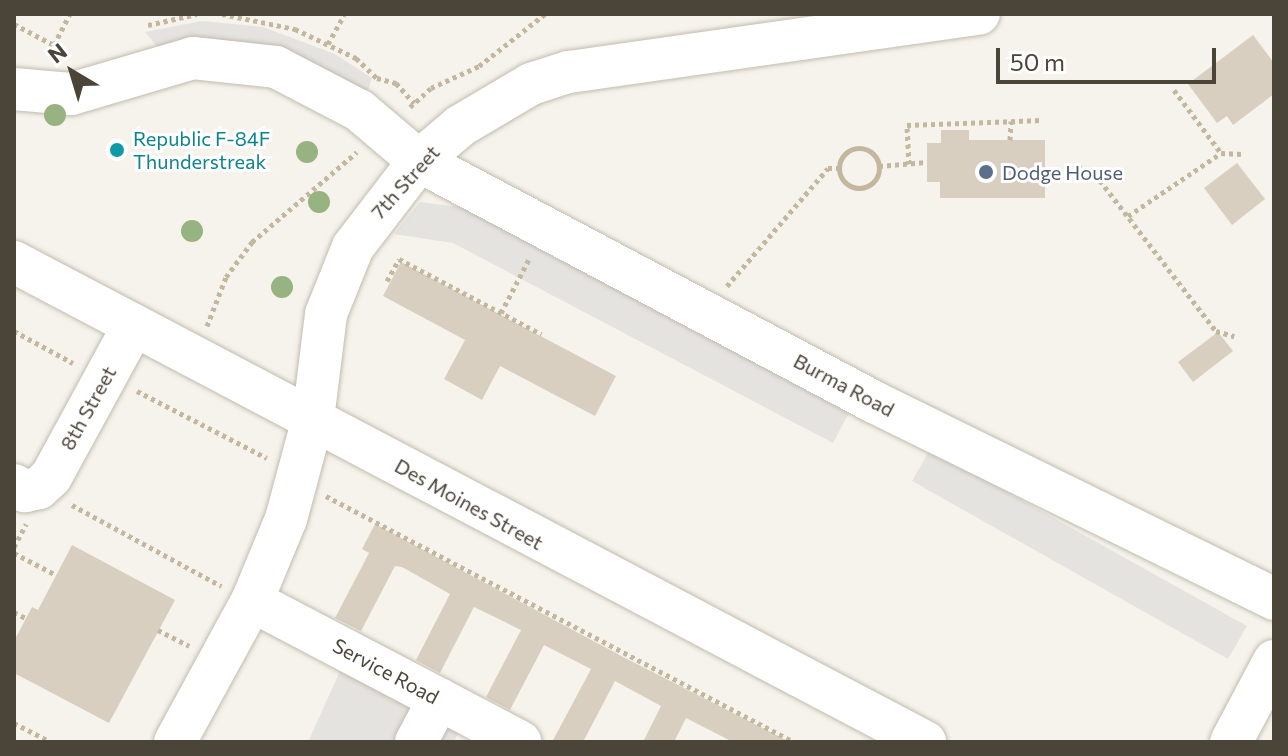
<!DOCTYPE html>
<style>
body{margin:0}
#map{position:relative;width:1288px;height:756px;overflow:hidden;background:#f6f3ec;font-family:Commissioner,sans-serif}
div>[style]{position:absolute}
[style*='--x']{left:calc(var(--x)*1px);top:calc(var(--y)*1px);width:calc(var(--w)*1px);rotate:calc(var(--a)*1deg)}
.parking>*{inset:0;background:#e5e3e0}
.building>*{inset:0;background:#d8cfc1}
.path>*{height:5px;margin-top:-2.5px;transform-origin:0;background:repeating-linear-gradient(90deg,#c4b79f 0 4px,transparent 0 8px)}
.path>.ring{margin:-2.5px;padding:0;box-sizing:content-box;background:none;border:5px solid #c4b79f;border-radius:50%}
.roads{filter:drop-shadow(0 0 2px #c2bbae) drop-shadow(0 0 2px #c2bbae)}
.minor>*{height:42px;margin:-21px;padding:0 21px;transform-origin:21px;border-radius:21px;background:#fff}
.trees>*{width:22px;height:22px;margin:-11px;border-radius:50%;background:#97b381}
.dots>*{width:22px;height:22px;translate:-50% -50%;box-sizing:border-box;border:4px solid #fff;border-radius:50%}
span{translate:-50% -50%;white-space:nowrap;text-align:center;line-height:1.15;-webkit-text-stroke:6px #fff;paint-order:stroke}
.culture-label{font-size:20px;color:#0d838f}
.left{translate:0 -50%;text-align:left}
.service-label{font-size:20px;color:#4e5e75}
.street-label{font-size:20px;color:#4b4439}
.frame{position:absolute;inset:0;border:16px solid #4b4439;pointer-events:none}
.north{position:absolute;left:32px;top:32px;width:80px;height:80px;-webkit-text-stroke:6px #fff;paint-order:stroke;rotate:322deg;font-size:22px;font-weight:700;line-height:32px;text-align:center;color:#4b4439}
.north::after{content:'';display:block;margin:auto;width:28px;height:36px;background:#4b4439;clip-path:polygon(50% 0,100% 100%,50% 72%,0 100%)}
.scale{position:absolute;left:996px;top:48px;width:220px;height:36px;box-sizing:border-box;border:4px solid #4b4439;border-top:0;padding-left:10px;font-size:24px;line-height:28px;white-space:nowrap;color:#4b4439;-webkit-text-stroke:6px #fff;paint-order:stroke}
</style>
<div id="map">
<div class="parking">
<div style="clip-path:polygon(202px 21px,263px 27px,335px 54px,372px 78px,364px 101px,160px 50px,145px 32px)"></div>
<div style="clip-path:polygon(420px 202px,468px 208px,851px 409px,833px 443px,453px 243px,394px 234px)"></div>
<div style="clip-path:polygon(930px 449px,1247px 626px,1228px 659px,912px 481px)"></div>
<div style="clip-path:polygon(345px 660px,461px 726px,454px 742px,308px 742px)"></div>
</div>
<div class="building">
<div style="clip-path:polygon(1253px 35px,1274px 63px,1274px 94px,1233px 125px,1227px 116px,1217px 123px,1188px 84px)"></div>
<div style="clip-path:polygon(941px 130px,969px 130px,969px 140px,1045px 140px,1045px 198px,940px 198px,940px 182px,927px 182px,927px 143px,941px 143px)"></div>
<div style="clip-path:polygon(1237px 163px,1265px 199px,1232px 225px,1204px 188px)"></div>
<div style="clip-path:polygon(401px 262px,616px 376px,595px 416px,500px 366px,482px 400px,444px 379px,465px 340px,383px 296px)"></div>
<div style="clip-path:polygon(1218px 332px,1233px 351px,1193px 382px,1178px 362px)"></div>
<div style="clip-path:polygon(375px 524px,627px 659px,790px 742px,733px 742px,686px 718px,674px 742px,643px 742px,661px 706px,615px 681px,583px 742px,552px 742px,591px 669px,544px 645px,510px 710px,486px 697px,521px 630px,474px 607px,440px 673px,416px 660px,450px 594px,402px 567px,395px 566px,361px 631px,335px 618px,369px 553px,362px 549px)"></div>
<div style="clip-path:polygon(72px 545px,175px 600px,109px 723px,14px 673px,14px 641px,32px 607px,38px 610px)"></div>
</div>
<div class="path">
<div style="--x:222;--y:14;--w:75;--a:11.6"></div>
<div style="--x:295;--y:29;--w:68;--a:25.4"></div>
<div style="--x:356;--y:58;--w:29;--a:44"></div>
<div style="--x:377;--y:78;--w:20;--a:15"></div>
<div style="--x:396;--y:83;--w:27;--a:48"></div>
<div style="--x:14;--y:24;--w:45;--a:27.7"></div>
<div style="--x:54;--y:45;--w:35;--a:-63"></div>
<div style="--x:148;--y:25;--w:50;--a:-12.7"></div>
<div style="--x:328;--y:44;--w:33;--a:-61"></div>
<div style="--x:1174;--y:90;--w:79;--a:53.3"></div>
<div style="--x:410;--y:107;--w:28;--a:-42"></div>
<div style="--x:431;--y:88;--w:53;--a:-24.6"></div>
<div style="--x:479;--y:66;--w:84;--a:-38.2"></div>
<div style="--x:1010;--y:140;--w:19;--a:-87"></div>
<div class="ring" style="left:839px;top:148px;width:35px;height:35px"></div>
<div style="--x:909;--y:164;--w:39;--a:-93"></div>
<div style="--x:907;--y:125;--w:135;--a:-2.1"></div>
<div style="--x:879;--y:166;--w:48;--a:-4.8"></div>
<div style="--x:1078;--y:166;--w:19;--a:25"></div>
<div style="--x:1095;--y:174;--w:198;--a:52.4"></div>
<div style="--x:1216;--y:331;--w:19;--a:16"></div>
<div style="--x:1128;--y:216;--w:112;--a:-34.1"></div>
<div style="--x:1221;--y:153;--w:20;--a:3"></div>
<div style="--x:387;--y:281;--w:25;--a:-61"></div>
<div style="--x:399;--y:259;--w:161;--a:27.8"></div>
<div style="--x:727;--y:286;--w:155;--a:-49.4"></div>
<div style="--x:828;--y:168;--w:11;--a:0"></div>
<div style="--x:501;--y:313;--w:63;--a:-62.6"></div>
<div style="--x:207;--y:326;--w:53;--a:-68.8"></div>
<div style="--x:226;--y:277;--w:44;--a:-53.4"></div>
<div style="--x:252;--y:242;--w:138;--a:-40.6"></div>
<div style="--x:14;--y:331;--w:67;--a:28.5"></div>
<div style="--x:137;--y:391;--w:146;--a:27.3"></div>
<div style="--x:326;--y:496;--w:529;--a:27.73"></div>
<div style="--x:72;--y:505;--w:170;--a:28.5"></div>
<div style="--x:14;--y:547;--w:26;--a:-62"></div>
<div style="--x:14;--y:553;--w:47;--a:27.6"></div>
<div style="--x:14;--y:612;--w:13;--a:27"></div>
<div style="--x:158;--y:630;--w:35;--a:27"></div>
<div style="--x:14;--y:723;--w:42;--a:27.2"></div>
</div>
<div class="roads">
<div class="minor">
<div style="--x:14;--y:89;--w:57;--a:5"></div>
<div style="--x:71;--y:94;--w:127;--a:-16.4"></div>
<div style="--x:193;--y:58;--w:83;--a:6.2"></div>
<div style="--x:276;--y:67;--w:95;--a:27.6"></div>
<div style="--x:360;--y:111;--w:77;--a:40.3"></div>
<div style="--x:419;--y:161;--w:515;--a:27.91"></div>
<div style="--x:874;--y:402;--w:446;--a:26.2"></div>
<div style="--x:14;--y:262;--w:1030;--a:27.78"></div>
<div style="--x:14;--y:485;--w:13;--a:29"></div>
<div style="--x:25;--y:491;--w:14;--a:-12"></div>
<div style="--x:39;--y:488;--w:16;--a:-43"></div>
<div style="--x:51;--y:477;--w:173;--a:-61.4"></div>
<div style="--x:252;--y:601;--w:303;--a:27.7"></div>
<div style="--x:175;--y:742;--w:161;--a:-61.4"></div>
<div style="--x:252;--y:601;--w:89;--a:-67.5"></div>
<div style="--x:286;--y:519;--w:104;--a:-74.9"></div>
<div style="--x:313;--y:419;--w:106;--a:-82.9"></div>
<div style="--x:326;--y:314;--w:72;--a:-68.1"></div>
<div style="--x:353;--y:247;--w:108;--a:-52.5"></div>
<div style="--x:419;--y:161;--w:54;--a:-40.5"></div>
<div style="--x:460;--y:126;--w:82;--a:-30.6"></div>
<div style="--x:531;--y:84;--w:40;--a:-18"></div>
<div style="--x:569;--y:72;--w:414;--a:-8.1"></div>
<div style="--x:416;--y:742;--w:49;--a:-61.9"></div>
<div style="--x:1231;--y:742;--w:92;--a:-62"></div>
</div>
</div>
<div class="trees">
<div style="left:55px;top:115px"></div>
<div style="left:307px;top:152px"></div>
<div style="left:319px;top:202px"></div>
<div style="left:192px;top:231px"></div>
<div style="left:282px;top:287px"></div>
</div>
<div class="dots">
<div style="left:117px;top:150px;background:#0f9aa8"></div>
<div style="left:986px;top:172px;background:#5c6f8a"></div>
</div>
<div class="culture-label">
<span class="left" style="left:133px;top:150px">Republic F-84F<br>Thunderstreak</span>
</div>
<div class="service-label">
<span class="left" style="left:1002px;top:172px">Dodge House</span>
</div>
<div class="street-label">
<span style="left:405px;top:182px;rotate:-48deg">7th Street</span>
<span style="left:844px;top:385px;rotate:28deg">Burma Road</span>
<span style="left:88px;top:408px;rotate:-61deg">8th Street</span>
<span style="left:469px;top:504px;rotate:29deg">Des Moines Street</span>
<span style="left:386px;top:671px;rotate:28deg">Service Road</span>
</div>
<div class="frame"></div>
<div class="north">N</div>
<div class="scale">50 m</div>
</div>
